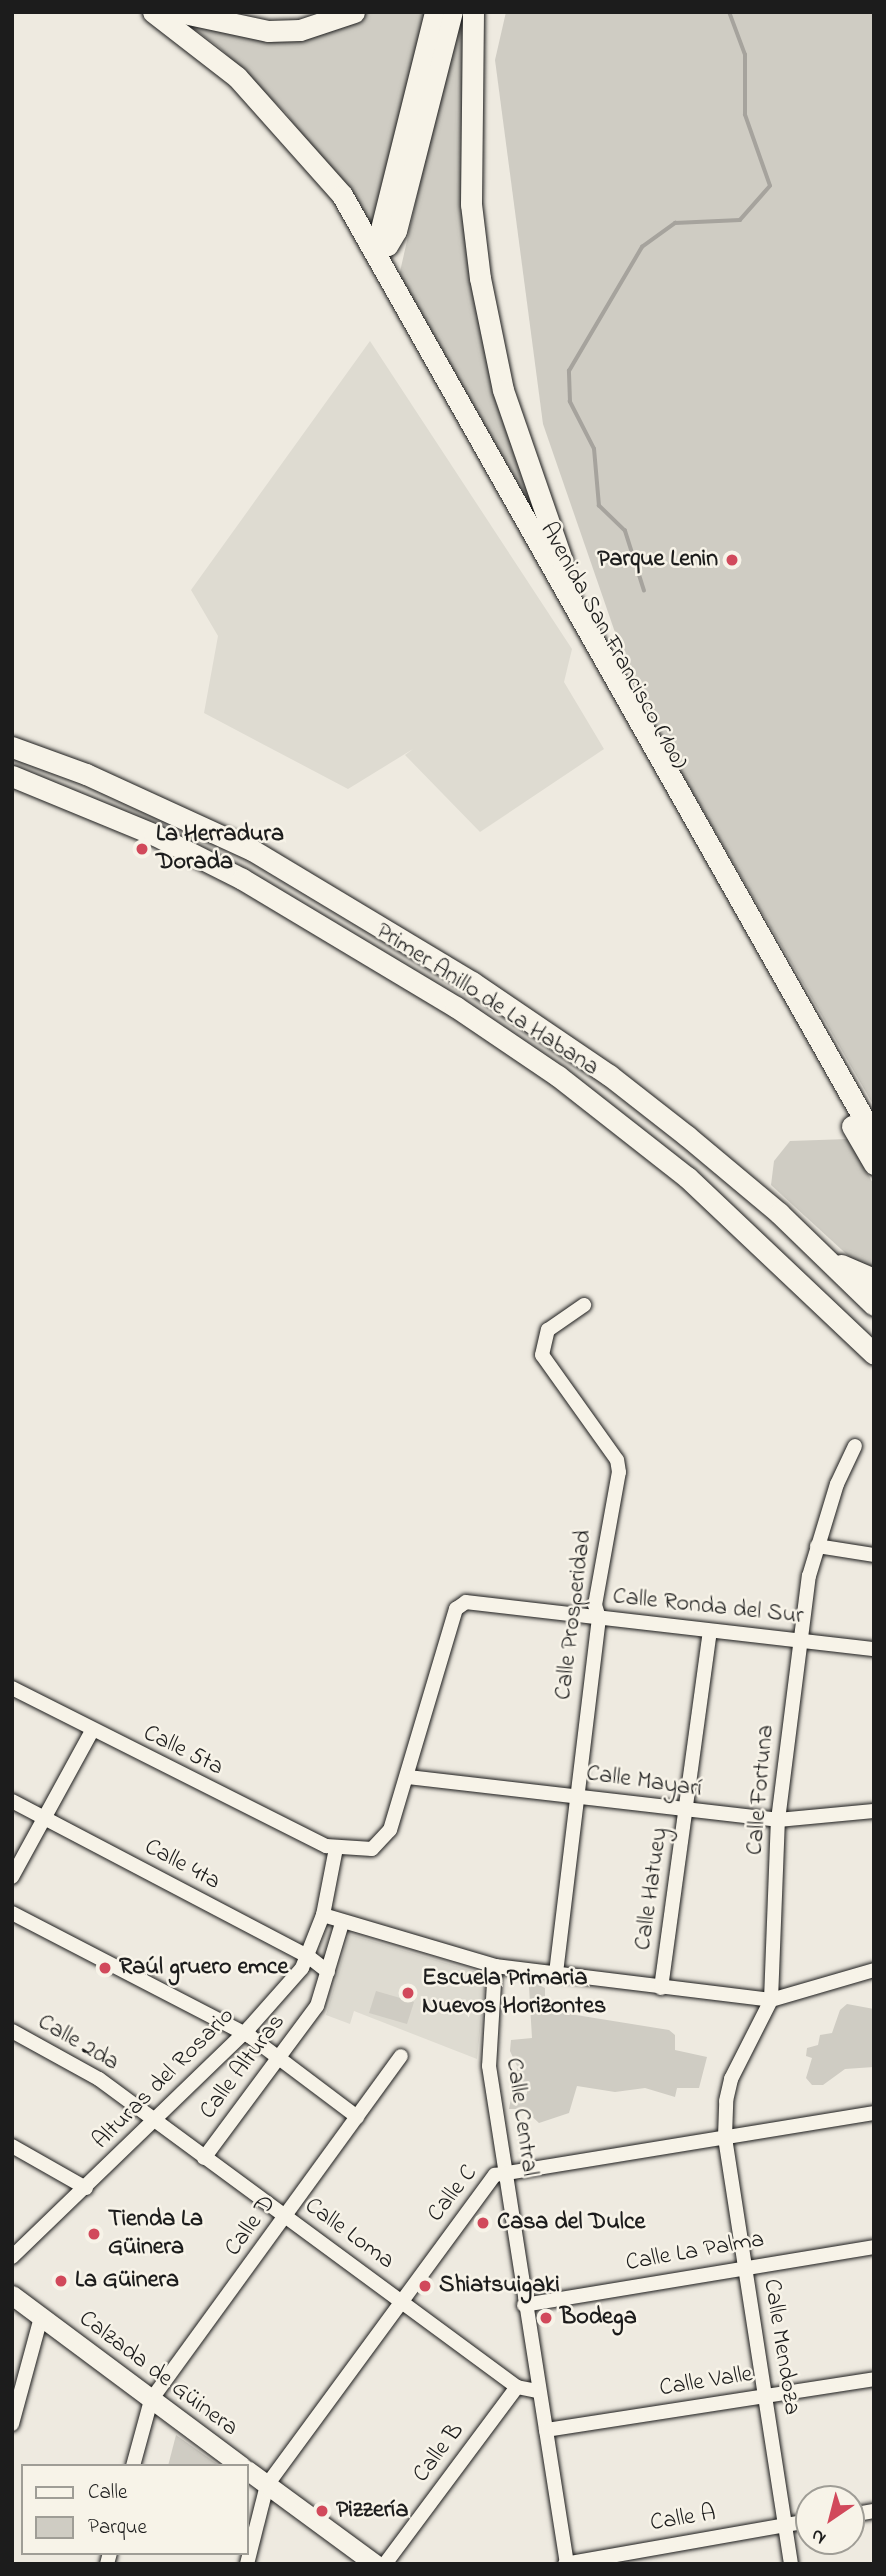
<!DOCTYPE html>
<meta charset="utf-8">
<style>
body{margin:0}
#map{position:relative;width:886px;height:2576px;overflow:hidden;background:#eeeae0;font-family:"Indie Flower",sans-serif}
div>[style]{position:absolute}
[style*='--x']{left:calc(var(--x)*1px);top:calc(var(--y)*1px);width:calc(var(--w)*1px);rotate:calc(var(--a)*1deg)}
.built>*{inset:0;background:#dedbd1}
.green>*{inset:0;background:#cfccc3}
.stream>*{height:3.5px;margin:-1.75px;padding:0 1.75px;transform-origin:1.75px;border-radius:1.75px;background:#a6a39d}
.roads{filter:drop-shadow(0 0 2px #1c1c1c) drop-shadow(0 0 2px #1c1c1c)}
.minor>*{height:14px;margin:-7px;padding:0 7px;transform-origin:7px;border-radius:7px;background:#f7f3e8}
.major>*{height:19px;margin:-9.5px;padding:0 9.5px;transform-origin:9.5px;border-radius:9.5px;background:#f7f3e8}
.highway>*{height:21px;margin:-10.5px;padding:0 10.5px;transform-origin:10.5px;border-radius:10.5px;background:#f7f3e8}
.dots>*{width:19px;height:19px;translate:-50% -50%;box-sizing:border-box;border:4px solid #f7f3e8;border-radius:50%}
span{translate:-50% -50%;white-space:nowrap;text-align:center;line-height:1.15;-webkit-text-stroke:5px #f7f3e8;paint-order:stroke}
.poi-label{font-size:24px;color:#1c1c1c;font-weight:700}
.right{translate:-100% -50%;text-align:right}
.left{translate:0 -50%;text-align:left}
.street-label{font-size:24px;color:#1c1c1c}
.frame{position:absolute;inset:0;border:14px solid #1c1c1c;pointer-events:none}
.legend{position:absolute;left:21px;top:2464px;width:228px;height:91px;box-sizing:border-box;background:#f7f3e8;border:2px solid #9f9d96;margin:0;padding:9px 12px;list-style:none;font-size:21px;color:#1c1c1c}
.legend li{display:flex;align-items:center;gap:14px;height:35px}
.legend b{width:35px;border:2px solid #9f9d96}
.north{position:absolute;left:795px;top:2485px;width:70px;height:70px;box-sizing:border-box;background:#f7f3e8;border:2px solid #9f9d96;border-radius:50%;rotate:215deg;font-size:19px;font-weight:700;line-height:28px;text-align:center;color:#1c1c1c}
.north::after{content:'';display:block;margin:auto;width:24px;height:32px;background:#d1495b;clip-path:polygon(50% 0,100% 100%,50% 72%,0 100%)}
</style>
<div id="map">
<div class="built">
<div style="clip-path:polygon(370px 341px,572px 649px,564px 682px,604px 749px,480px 832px,405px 755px,413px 749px,348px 789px,204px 713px,218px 636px,191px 590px)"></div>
<div style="clip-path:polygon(349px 1934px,486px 1975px,477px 2059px,354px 2011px,350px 2024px,326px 2015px)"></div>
</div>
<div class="green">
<div style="clip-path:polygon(171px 12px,230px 31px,365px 12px,429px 12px,374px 234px,286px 113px,219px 47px)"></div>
<div style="clip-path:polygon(459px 12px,469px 12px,475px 261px,554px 550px,399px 276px)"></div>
<div style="clip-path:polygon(506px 12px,874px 12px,874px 1106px,637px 696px,543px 424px,495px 60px)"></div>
<div style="clip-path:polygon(848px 1139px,874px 1185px,874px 1267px,854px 1261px,771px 1185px,774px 1161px,790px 1141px)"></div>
<div style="clip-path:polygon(535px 1983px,545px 1988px,545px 2010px,669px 2030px,675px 2035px,675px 2050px,707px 2057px,699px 2088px,677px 2088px,675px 2097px,645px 2088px,615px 2092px,577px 2086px,569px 2113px,539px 2123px,524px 2109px,509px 2109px,511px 2098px,527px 2094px,527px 2085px,516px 2083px,517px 2066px,510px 2051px,511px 2040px,532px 2038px,529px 1987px)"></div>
<div style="clip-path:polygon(376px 1991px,414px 2002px,407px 2024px,369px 2013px)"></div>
<div style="clip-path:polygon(847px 2004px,874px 2009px,874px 2067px,845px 2069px,823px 2085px,812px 2085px,806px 2078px,812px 2058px,806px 2056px,807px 2048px,818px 2045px,820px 2035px,832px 2033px,840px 2010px)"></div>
<div style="clip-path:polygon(176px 2435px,220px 2466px,168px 2466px)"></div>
</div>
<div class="stream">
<div style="--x:644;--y:591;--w:63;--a:-107.6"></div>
<div style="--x:625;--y:531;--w:36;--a:-136"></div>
<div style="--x:599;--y:506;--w:57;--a:-95"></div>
<div style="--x:594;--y:449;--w:53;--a:-117.1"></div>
<div style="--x:570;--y:402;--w:31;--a:-92"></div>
<div style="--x:569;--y:371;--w:144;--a:-59.5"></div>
<div style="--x:642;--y:247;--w:41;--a:-36"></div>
<div style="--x:675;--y:223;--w:65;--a:-2.6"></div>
<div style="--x:740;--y:220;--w:45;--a:-48.6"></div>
<div style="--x:770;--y:186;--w:75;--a:-109.4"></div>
<div style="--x:745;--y:115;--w:60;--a:-90"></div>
<div style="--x:745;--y:55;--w:46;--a:-110.4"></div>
</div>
<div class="roads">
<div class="minor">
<div style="--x:817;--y:1546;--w:58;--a:9"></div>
<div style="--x:12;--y:1688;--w:352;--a:26.7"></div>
<div style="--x:326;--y:1846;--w:46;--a:3.7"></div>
<div style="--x:372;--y:1849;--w:26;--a:-47"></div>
<div style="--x:390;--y:1830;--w:231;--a:-73.4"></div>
<div style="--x:456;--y:1609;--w:12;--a:-35"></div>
<div style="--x:466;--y:1602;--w:411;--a:6.6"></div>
<div style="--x:408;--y:1777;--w:372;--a:6.6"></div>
<div style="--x:778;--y:1820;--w:96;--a:-5.4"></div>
<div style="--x:12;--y:1801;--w:335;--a:27.7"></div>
<div style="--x:309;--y:1957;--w:24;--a:38"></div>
<div style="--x:12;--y:1877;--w:166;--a:-61.3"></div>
<div style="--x:12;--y:1913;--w:269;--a:27.4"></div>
<div style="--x:251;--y:2037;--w:133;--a:37"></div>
<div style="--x:323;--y:1915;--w:179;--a:16.5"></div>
<div style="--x:495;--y:1966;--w:278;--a:7"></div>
<div style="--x:771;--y:2000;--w:107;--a:-16.2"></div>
<div style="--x:495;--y:1966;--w:100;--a:93.4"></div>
<div style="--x:489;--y:2066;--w:504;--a:81.1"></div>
<div style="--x:556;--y:1973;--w:358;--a:-83.1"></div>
<div style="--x:599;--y:1618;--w:14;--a:-107"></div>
<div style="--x:595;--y:1605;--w:135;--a:-79.8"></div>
<div style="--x:619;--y:1472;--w:12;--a:-99"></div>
<div style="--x:617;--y:1460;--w:129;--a:-125.5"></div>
<div style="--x:542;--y:1355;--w:26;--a:-77"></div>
<div style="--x:548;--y:1330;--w:44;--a:-34.8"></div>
<div style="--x:661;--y:1988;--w:360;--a:-82.2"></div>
<div style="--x:12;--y:2031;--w:99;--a:28.9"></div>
<div style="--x:99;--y:2079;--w:519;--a:36.38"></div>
<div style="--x:12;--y:2146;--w:85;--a:29.6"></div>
<div style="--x:204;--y:2158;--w:189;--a:-53.4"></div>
<div style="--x:317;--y:2006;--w:87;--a:-73.2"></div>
<div style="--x:12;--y:2257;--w:330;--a:-44"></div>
<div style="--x:249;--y:2028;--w:80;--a:-48.5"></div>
<div style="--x:302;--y:1968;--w:57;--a:-68.4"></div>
<div style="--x:323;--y:1915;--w:68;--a:-79"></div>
<div style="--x:524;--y:2305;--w:355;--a:-9.4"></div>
<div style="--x:12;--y:2424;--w:111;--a:-74.8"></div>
<div style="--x:546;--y:2430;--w:332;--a:-8.8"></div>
<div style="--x:133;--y:2466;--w:68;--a:-74.7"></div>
<div style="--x:151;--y:2400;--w:425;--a:-54"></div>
<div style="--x:851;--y:2515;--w:23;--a:-10"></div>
<div style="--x:107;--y:2564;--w:11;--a:-75"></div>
<div style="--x:247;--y:2564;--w:81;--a:-75.8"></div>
<div style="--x:267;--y:2485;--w:385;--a:-53.7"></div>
<div style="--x:495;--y:2175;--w:384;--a:-9.3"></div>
<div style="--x:385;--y:2564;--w:221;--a:-53.3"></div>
<div style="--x:517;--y:2387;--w:21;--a:11"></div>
<div style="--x:565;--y:2564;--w:248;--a:-10"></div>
<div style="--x:791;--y:2564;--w:432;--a:-98.8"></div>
<div style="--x:725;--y:2137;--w:36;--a:-88"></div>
<div style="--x:726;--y:2101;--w:23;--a:-77"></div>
<div style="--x:731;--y:2079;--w:89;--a:-63.1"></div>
<div style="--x:771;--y:2000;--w:180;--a:-87.8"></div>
<div style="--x:778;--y:1820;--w:246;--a:-82.8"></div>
<div style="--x:809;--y:1576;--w:96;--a:-73.1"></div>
<div style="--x:837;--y:1484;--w:42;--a:-64.7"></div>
</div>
<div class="major">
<div style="--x:434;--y:12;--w:244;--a:104"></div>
<div style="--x:375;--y:249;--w:13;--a:-13"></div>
<div style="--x:388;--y:246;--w:17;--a:-59"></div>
<div style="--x:397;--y:231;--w:226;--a:-75.7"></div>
<div style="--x:12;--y:2295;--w:286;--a:36.7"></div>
<div style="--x:247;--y:2470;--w:159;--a:36.3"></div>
</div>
<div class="highway">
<div style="--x:153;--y:12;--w:106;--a:37.7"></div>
<div style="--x:237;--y:77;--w:158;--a:48.3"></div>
<div style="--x:342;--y:195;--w:1082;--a:60.54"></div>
<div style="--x:179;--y:12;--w:91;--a:12.1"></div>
<div style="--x:268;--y:31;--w:32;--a:-2"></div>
<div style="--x:300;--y:30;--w:57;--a:-18.4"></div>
<div style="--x:473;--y:12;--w:192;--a:90.6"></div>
<div style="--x:471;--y:204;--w:75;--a:83.1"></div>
<div style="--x:480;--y:278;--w:114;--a:78.4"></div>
<div style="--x:503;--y:390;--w:180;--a:70.9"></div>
<div style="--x:12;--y:747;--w:79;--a:20"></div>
<div style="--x:86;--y:774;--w:183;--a:24.6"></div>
<div style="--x:252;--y:850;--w:257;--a:31"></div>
<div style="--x:472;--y:982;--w:166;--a:34.2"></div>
<div style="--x:609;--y:1075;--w:99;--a:38"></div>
<div style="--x:687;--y:1136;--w:120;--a:39.9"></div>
<div style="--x:779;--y:1213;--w:132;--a:44.1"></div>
<div style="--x:12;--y:776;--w:155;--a:22.4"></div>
<div style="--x:155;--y:835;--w:97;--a:26.8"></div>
<div style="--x:242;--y:879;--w:249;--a:30.9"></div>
<div style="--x:456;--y:1007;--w:123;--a:34.1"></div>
<div style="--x:558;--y:1076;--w:164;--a:38.1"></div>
<div style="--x:687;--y:1177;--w:257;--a:43.4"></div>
<div style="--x:852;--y:1126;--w:44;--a:59.9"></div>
<div style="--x:841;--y:1265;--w:36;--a:23"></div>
</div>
</div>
<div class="dots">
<div style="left:732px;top:560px;background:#d1495b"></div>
<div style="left:142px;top:849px;background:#d1495b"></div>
<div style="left:105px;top:1968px;background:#d1495b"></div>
<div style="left:408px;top:1993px;background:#d1495b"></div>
<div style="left:483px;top:2223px;background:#d1495b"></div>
<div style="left:94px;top:2234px;background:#d1495b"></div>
<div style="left:61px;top:2281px;background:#d1495b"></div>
<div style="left:425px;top:2286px;background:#d1495b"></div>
<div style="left:546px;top:2318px;background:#d1495b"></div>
<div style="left:322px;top:2511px;background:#d1495b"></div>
</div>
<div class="poi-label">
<span class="right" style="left:718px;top:560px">Parque Lenin</span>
<span class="left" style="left:156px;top:849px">La Herradura<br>Dorada</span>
<span class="left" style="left:119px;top:1968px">Raúl gruero emce</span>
<span class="left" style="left:422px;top:1993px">Escuela Primaria<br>Nuevos Horizontes</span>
<span class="left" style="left:108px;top:2234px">Tienda La<br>Güinera</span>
<span class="left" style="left:497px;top:2223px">Casa del Dulce</span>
<span class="left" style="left:75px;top:2281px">La Güinera</span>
<span class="left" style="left:439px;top:2286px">Shiatsuigaki</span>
<span class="left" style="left:560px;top:2318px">Bodega</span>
<span class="left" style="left:336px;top:2511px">Pizzería</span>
</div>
<div class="street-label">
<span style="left:613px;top:646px;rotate:61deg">Avenida San Francisco (100)</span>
<span style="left:487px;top:1000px;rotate:33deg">Primer Anillo de La Habana</span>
<span style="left:708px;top:1607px;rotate:6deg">Calle Ronda del Sur</span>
<span style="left:574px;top:1615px;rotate:-83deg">Calle Prosperidad</span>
<span style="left:183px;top:1751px;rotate:26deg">Calle 5ta</span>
<span style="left:644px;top:1782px;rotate:8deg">Calle Mayarí</span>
<span style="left:761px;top:1790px;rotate:-85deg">Calle Fortuna</span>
<span style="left:182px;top:1865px;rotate:28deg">Calle 4ta</span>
<span style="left:652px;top:1889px;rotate:-82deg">Calle Hatuey</span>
<span style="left:78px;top:2043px;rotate:30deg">Calle 2da</span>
<span style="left:243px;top:2067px;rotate:-53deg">Calle Alturas</span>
<span style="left:164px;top:2079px;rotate:-45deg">Alturas del Rosario</span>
<span style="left:521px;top:2117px;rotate:82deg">Calle Central</span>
<span style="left:453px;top:2194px;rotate:-52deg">Calle C</span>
<span style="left:251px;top:2226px;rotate:-54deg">Calle D</span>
<span style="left:349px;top:2234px;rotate:36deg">Calle Loma</span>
<span style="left:695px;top:2252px;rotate:-10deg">Calle La Palma</span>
<span style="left:781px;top:2347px;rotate:81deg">Calle Mendoza</span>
<span style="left:158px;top:2374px;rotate:37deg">Calzada de Güinera</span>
<span style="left:706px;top:2382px;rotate:-9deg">Calle Valle</span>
<span style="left:439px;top:2453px;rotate:-53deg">Calle B</span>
<span style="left:683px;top:2519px;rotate:-9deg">Calle A</span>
</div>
<div class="frame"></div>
<ul class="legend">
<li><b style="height:9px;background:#f7f3e8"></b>Calle</li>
<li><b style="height:19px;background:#cfccc3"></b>Parque</li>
</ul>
<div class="north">N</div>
</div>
